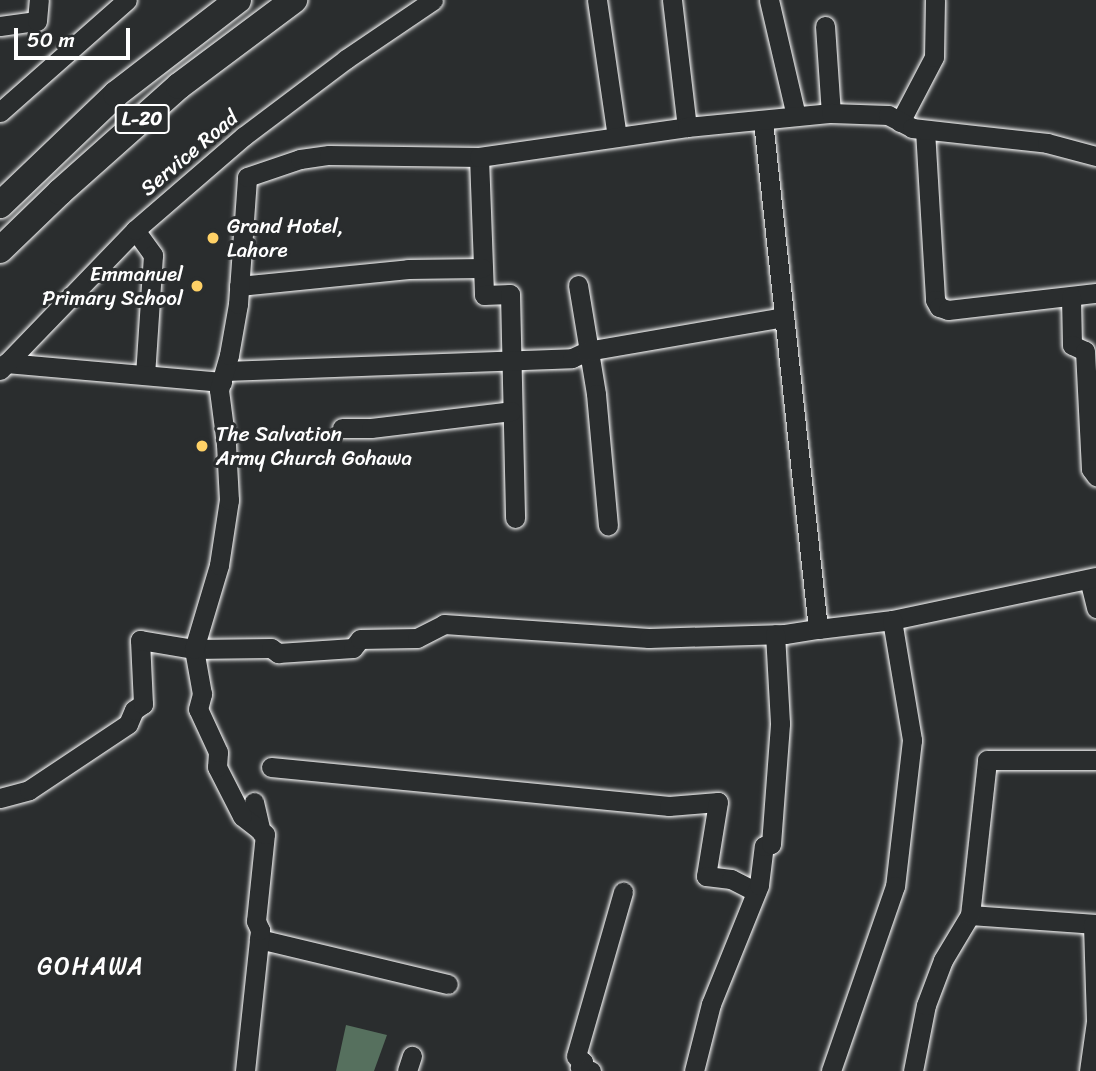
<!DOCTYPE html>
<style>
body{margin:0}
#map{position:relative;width:1096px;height:1071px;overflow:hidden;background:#2a2d2e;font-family:Sriracha,sans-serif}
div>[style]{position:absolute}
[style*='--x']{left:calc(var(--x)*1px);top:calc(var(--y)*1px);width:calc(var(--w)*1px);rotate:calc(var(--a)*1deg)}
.green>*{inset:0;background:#56705e}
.roads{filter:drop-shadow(0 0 2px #fff) drop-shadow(0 0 2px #fff)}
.minor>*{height:19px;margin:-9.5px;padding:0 9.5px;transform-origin:9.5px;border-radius:9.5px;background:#2a2d2e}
.highway>*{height:26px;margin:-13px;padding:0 13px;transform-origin:13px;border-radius:13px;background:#2a2d2e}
.dots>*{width:19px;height:19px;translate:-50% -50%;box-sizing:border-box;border:4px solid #2a2d2e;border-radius:50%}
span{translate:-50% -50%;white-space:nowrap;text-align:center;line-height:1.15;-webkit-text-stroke:6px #2a2d2e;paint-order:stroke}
.shield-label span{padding:2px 5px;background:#2a2d2e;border:2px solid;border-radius:5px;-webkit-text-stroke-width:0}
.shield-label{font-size:19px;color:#fff;font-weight:700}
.street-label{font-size:21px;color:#fff}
.poi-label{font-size:21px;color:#fff}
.left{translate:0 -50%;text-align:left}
.right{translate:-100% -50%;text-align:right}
.quarter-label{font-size:24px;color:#fff;letter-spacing:2px}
.scale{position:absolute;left:14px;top:28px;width:116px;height:32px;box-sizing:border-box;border:4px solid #fff;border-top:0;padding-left:9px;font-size:21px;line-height:24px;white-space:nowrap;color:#fff;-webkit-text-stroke:5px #2a2d2e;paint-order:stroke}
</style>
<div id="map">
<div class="green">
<div style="clip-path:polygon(346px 1025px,387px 1035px,374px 1071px,336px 1071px)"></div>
</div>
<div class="roads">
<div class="minor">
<div style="--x:597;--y:0;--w:138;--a:81.7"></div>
<div style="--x:672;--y:0;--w:128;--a:83.3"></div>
<div style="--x:769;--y:0;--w:119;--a:76.9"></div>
<div style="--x:0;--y:26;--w:37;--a:-8"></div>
<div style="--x:37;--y:21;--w:21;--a:-85"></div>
<div style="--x:825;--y:26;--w:87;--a:86.1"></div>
<div style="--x:0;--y:112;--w:169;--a:-41.4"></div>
<div style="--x:900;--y:122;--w:73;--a:-62.4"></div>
<div style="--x:934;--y:57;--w:57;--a:-89"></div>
<div style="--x:925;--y:130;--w:170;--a:86.6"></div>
<div style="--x:935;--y:300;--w:8;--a:60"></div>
<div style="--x:939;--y:307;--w:9;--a:18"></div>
<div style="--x:948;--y:310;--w:149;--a:-6.6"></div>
<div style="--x:479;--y:157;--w:138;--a:87.9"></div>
<div style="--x:484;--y:295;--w:26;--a:-2"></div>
<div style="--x:510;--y:294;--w:224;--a:88.7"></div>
<div style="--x:135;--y:230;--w:31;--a:54"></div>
<div style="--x:153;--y:255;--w:120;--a:93.8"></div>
<div style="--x:578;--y:285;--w:110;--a:80.6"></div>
<div style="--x:596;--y:394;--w:132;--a:84.8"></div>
<div style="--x:239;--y:286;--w:170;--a:-5.7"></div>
<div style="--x:408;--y:269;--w:74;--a:-0.8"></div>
<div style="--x:1071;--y:297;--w:48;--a:88.8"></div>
<div style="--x:1072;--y:345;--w:14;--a:25"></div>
<div style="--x:1085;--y:351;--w:118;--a:87.1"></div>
<div style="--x:1091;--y:469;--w:9;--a:54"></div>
<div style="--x:6;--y:363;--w:217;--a:5"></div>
<div style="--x:0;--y:370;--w:194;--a:-46"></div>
<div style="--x:135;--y:230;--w:144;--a:-40.8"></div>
<div style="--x:244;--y:136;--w:128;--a:-37"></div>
<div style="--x:346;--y:59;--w:105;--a:-34.1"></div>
<div style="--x:225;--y:371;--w:347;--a:-2.1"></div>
<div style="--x:572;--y:358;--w:17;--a:-25"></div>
<div style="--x:587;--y:351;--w:200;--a:-9.8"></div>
<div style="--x:342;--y:428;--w:29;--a:0"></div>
<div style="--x:371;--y:428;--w:141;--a:-6.9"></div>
<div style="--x:1089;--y:579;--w:30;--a:76"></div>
<div style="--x:892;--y:620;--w:208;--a:-11.9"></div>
<div style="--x:818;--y:629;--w:75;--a:-6.9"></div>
<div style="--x:892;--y:620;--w:122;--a:80.5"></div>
<div style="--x:912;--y:740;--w:147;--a:96.6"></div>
<div style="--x:895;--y:886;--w:196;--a:109.1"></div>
<div style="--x:271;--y:767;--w:400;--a:5.6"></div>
<div style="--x:669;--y:806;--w:49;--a:-4.7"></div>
<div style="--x:718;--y:802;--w:75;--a:99.2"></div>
<div style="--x:706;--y:876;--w:25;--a:7"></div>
<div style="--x:731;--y:879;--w:28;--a:27"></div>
<div style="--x:0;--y:798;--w:30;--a:-15"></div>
<div style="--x:29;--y:790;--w:119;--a:-33.7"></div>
<div style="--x:128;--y:724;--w:15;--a:-67"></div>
<div style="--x:134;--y:710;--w:11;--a:-34"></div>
<div style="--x:143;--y:704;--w:64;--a:-92.7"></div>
<div style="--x:140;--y:640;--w:55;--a:9.5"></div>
<div style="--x:194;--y:649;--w:77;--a:-0.7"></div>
<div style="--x:271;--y:648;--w:9;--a:36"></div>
<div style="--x:278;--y:653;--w:75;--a:-3.8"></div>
<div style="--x:353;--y:648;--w:11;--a:-52"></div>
<div style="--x:360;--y:639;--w:57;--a:-1"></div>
<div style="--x:417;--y:638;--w:30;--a:-27"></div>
<div style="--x:444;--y:624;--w:205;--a:3.9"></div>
<div style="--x:649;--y:638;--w:136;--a:-1.7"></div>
<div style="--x:785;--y:634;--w:33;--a:-9"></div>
<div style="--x:818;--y:629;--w:511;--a:-96.18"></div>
<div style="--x:254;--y:802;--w:31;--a:77"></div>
<div style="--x:970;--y:915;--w:126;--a:4.1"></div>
<div style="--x:259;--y:939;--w:194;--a:13.4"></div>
<div style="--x:245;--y:1071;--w:142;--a:-83.9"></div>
<div style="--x:260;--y:930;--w:10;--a:-114"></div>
<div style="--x:256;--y:921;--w:87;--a:-84.1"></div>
<div style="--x:265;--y:834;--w:29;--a:-142"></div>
<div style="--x:242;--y:816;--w:55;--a:-117"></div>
<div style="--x:217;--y:767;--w:15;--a:-86"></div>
<div style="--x:218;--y:752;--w:47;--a:-114.9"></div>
<div style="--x:198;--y:709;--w:16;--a:-75"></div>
<div style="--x:202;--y:694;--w:46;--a:-100.1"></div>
<div style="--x:194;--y:649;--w:88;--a:-73.4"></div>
<div style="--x:219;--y:565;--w:66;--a:-81.3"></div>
<div style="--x:229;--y:500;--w:56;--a:-93.1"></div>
<div style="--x:226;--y:444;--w:54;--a:-97.4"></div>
<div style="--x:219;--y:390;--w:36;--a:-74"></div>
<div style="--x:229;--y:355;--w:52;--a:-80"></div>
<div style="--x:238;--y:304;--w:127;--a:-85.9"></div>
<div style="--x:247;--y:177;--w:56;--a:-18.8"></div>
<div style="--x:300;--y:159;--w:29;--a:-8"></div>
<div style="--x:329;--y:155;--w:150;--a:0.8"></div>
<div style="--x:479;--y:157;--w:210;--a:-8.2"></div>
<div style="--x:687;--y:127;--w:145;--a:-5.6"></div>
<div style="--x:831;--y:113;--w:57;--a:2"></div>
<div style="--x:888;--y:115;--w:27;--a:28"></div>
<div style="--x:912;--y:128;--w:136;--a:6.3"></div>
<div style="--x:1047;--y:143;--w:51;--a:14.9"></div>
<div style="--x:407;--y:1071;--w:16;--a:-72"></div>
<div style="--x:591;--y:1071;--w:12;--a:-160"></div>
<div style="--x:580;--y:1067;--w:6;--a:-59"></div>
<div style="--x:583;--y:1062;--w:9;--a:-139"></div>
<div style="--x:576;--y:1056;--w:171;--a:-74"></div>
<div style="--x:694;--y:1071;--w:69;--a:-75.8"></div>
<div style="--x:711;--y:1004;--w:128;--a:-68"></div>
<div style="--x:759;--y:885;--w:39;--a:-83"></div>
<div style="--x:764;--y:846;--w:7;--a:-16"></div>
<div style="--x:771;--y:844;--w:121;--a:-85.7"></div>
<div style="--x:780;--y:723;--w:89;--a:-93.2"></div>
<div style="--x:913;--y:1071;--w:67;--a:-78.9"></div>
<div style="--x:926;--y:1005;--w:48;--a:-69.3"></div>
<div style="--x:943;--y:960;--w:52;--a:-59"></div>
<div style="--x:970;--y:915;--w:156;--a:-83.7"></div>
<div style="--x:987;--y:760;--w:109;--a:0"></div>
<div style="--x:1089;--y:1071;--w:50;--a:-82"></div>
<div style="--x:1096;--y:1021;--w:97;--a:-91.8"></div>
</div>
<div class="highway">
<div style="--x:0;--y:205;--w:161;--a:-43.7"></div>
<div style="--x:116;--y:94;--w:154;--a:-37.6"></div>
<div style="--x:0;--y:250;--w:83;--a:-44"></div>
<div style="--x:60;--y:192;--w:159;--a:-41.7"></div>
<div style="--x:179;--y:86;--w:144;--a:-36.8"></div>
</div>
</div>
<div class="dots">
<div style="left:213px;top:238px;background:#ffd166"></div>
<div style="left:197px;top:286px;background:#ffd166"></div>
<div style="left:202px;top:446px;background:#ffd166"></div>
</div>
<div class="shield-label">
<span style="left:142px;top:119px">L-20</span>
</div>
<div class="street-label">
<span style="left:189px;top:153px;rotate:-40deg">Service Road</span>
</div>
<div class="poi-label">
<span class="left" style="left:227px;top:238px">Grand Hotel,<br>Lahore</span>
<span class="right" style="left:183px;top:286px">Emmanuel<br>Primary School</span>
<span class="left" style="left:216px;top:446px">The Salvation<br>Army Church Gohawa</span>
</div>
<div class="quarter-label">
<span style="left:91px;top:967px">GOHAWA</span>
</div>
<div class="scale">50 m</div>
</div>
